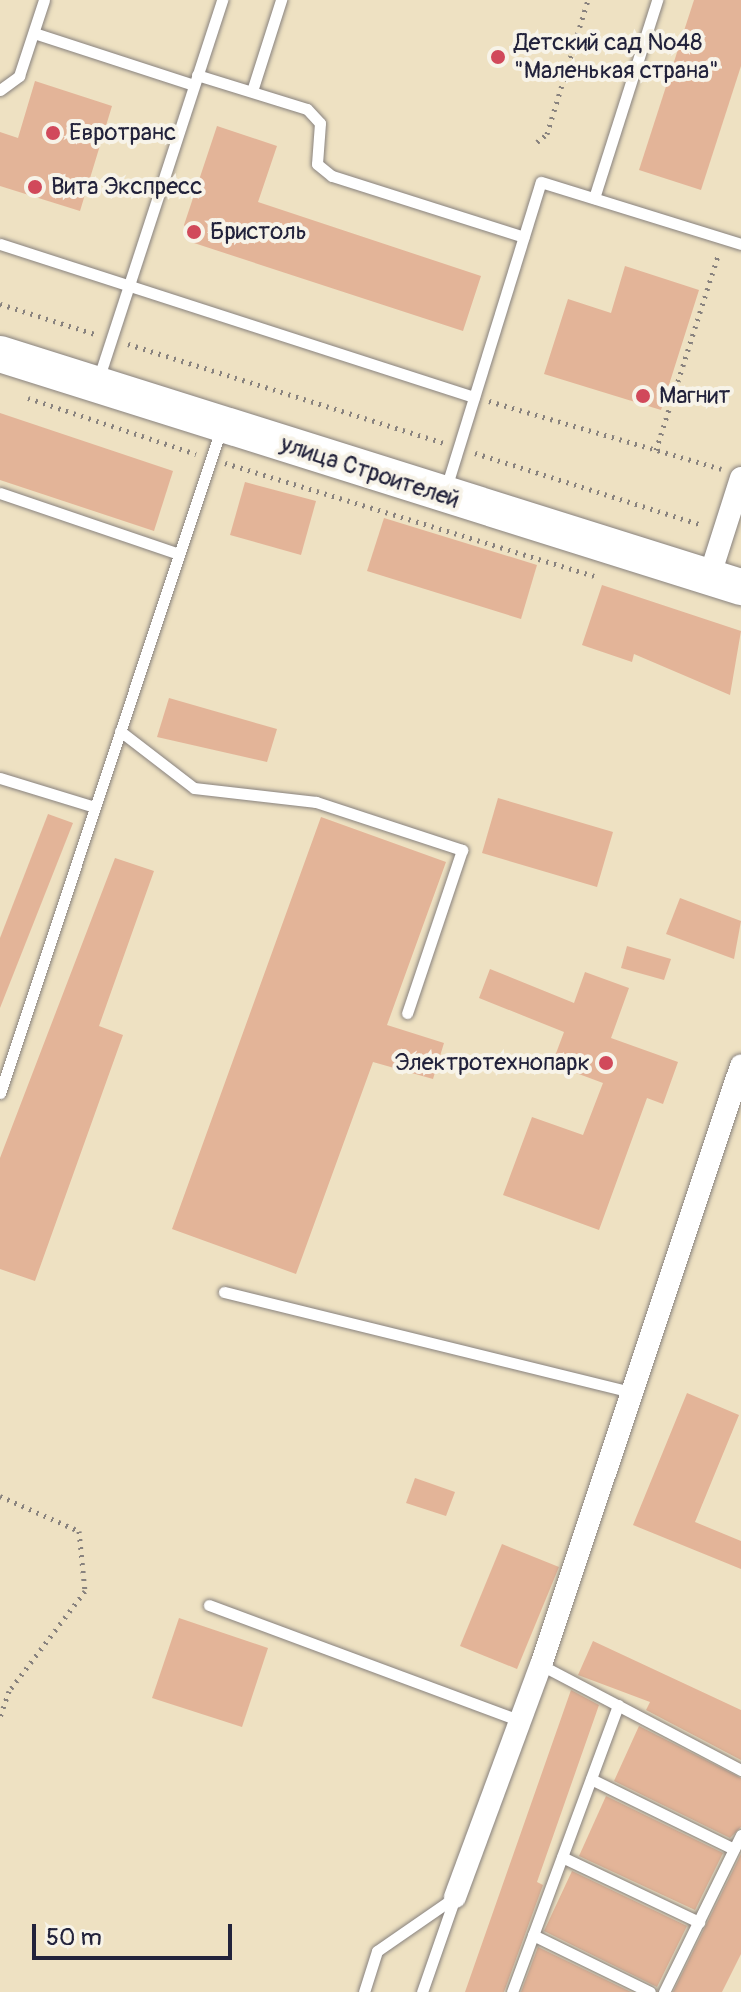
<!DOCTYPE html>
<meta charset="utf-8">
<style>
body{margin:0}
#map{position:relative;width:741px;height:1992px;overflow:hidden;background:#eee1c2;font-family:Pangolin,sans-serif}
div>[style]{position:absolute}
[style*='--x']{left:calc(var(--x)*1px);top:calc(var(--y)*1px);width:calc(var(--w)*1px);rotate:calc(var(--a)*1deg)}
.building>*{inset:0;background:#e3b498}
.path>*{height:5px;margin-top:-2.5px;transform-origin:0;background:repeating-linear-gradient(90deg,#88827e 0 2px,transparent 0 8px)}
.roads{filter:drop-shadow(0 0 2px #88827e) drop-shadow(0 0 2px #88827e)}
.service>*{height:11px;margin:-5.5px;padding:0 5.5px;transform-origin:5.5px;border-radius:5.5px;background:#fff}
.minor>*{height:22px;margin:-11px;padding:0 11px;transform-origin:11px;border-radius:11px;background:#fff}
.primary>*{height:36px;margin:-18px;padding:0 18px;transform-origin:18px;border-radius:18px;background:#fff}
.dots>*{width:22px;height:22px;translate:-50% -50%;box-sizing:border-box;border:4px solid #f7f3e8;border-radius:50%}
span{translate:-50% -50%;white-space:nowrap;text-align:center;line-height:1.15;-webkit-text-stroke:8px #f7f3e8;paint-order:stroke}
.poi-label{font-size:24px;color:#22223b}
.left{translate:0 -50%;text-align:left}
.right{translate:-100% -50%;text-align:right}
.street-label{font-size:24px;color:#22223b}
.scale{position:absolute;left:32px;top:1924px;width:200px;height:36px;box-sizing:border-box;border:4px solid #22223b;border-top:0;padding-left:10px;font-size:24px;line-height:28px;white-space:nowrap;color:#22223b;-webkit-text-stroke:6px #f7f3e8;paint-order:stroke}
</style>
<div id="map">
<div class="building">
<div style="clip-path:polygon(694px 0,741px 0,741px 66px,701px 190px,639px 170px)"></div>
<div style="clip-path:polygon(35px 81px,112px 106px,80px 211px,0 186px,0 132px,18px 138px)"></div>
<div style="clip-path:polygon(217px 126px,277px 146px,258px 202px,481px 276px,463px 331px,194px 243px,184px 225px)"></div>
<div style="clip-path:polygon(625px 266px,699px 290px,661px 410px,544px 374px,568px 299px,611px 313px)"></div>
<div style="clip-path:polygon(0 413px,173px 471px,154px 531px,0 480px)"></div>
<div style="clip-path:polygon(245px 482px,316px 501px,301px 555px,230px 535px)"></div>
<div style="clip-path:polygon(384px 518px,537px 565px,521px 619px,367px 571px)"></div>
<div style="clip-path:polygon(602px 585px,741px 631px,730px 695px,634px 654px,632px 662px,582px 645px)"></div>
<div style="clip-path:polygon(169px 698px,277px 729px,267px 762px,157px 737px)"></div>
<div style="clip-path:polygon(498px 798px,613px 832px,597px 887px,482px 853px)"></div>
<div style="clip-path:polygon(48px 814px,73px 823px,0 1008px,0 938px)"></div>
<div style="clip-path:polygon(321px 817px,446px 862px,387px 1025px,444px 1043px,433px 1079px,373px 1062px,296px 1274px,172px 1229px)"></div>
<div style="clip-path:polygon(115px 858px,154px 871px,99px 1026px,123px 1035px,35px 1281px,0 1269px,0 1158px)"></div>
<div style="clip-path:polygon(680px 898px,741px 921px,734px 959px,666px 934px)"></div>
<div style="clip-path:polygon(627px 946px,671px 959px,664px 980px,621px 968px)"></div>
<div style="clip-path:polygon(490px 969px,574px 1003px,585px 972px,629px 988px,611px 1038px,678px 1062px,663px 1104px,647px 1098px,599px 1230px,503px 1195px,532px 1117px,583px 1135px,603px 1083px,568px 1070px,571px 1062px,555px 1056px,564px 1032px,479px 998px)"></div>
<div style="clip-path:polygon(687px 1393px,739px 1415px,695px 1522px,741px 1541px,741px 1569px,633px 1525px)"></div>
<div style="clip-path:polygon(415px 1478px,455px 1492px,446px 1516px,406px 1503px)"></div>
<div style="clip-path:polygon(502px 1544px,559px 1567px,517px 1669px,460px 1646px)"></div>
<div style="clip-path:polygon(179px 1618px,268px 1648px,242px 1727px,152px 1698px)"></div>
<div style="clip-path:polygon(593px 1641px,741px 1710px,741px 1760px,646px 1710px,650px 1702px,578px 1675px)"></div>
<div style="clip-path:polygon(571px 1690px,599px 1705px,537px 1882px,543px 1885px,504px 1992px,465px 1992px)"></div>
<div style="clip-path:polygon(639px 1726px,741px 1778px,741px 1827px,730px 1838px,614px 1781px)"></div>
<div style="clip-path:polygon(606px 1796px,723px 1853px,695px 1910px,579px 1856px)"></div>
<div style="clip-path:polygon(741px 1854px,741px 1954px,722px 1992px,673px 1992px)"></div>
<div style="clip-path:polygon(572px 1871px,687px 1926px,657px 1987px,544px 1931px)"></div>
<div style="clip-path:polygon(538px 1947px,631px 1992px,521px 1992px)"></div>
</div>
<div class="path">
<div style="--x:537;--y:142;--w:13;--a:-39"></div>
<div style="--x:547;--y:134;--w:140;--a:-73"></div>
<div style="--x:0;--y:304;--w:100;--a:17.5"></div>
<div style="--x:128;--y:344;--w:330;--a:17.4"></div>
<div style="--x:28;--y:398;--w:177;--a:18.4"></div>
<div style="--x:489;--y:401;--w:242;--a:16.3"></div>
<div style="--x:656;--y:450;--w:207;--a:-72.3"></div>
<div style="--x:475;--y:453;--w:238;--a:17.6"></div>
<div style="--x:225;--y:463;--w:386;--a:17"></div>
<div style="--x:0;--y:1496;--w:86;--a:23.9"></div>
<div style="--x:79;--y:1531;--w:60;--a:84.3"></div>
<div style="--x:85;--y:1591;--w:126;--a:127.2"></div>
<div style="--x:9;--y:1691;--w:28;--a:109"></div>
</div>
<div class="roads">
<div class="service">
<div style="--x:34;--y:33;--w:168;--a:18"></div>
<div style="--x:197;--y:75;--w:115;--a:17.2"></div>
<div style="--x:307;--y:109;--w:19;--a:47"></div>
<div style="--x:320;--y:123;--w:41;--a:94.2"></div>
<div style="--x:317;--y:164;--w:19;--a:39"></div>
<div style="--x:332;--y:176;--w:201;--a:17.6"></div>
<div style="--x:0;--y:90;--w:24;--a:-36"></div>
<div style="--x:19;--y:76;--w:80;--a:-71.8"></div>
<div style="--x:252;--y:91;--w:96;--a:-72.3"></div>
<div style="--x:594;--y:198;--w:208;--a:-72.3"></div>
<div style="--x:0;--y:244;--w:498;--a:17.9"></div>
<div style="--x:98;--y:380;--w:400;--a:-71.9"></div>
<div style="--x:446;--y:488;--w:320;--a:-72.8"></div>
<div style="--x:541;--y:182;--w:209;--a:17.2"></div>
<div style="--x:0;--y:493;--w:189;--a:18.8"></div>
<div style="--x:120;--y:731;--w:93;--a:37.6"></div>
<div style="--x:194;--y:788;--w:123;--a:6.5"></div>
<div style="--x:316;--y:802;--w:154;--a:18.2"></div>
<div style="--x:462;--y:850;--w:172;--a:108.6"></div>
<div style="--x:0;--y:778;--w:99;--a:17"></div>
<div style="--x:0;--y:1093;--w:700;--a:-71.59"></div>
<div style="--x:224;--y:1292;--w:420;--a:13.8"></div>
<div style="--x:209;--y:1605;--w:333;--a:20.4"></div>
<div style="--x:541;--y:1665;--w:226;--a:27.7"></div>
<div style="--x:591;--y:1779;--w:159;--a:26.1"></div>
<div style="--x:562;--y:1857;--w:152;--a:25.4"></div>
<div style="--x:533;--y:1935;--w:130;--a:26"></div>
<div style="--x:364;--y:1992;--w:43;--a:-72.4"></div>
<div style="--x:377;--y:1951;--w:95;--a:-34.7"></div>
<div style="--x:422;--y:1992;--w:101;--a:-70.8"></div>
<div style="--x:512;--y:1992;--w:306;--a:-69.7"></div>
<div style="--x:664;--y:1992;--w:175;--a:-63.9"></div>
</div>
<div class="minor">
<div style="--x:709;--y:578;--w:105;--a:-72.3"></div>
<div style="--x:455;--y:1897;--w:247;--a:-69.7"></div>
<div style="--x:541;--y:1665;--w:632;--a:-71.54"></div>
</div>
<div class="primary">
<div style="--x:0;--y:354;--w:777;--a:17.46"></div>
</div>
</div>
<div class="dots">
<div style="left:498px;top:57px;background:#d1495b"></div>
<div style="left:53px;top:133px;background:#d1495b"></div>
<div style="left:35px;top:187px;background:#d1495b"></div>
<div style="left:194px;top:232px;background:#d1495b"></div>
<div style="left:643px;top:396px;background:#d1495b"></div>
<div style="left:606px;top:1063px;background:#d1495b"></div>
</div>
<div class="poi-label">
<span class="left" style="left:514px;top:57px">Детский сад №48<br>"Маленькая страна"</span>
<span class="left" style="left:69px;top:133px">Евротранс</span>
<span class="left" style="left:51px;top:187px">Вита Экспресс</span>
<span class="left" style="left:210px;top:232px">Бристоль</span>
<span class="left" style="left:659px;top:396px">Магнит</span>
<span class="right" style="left:590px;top:1063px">Электротехнопарк</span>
</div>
<div class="street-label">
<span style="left:370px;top:472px;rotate:18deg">улица Строителей</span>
</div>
<div class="scale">50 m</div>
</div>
